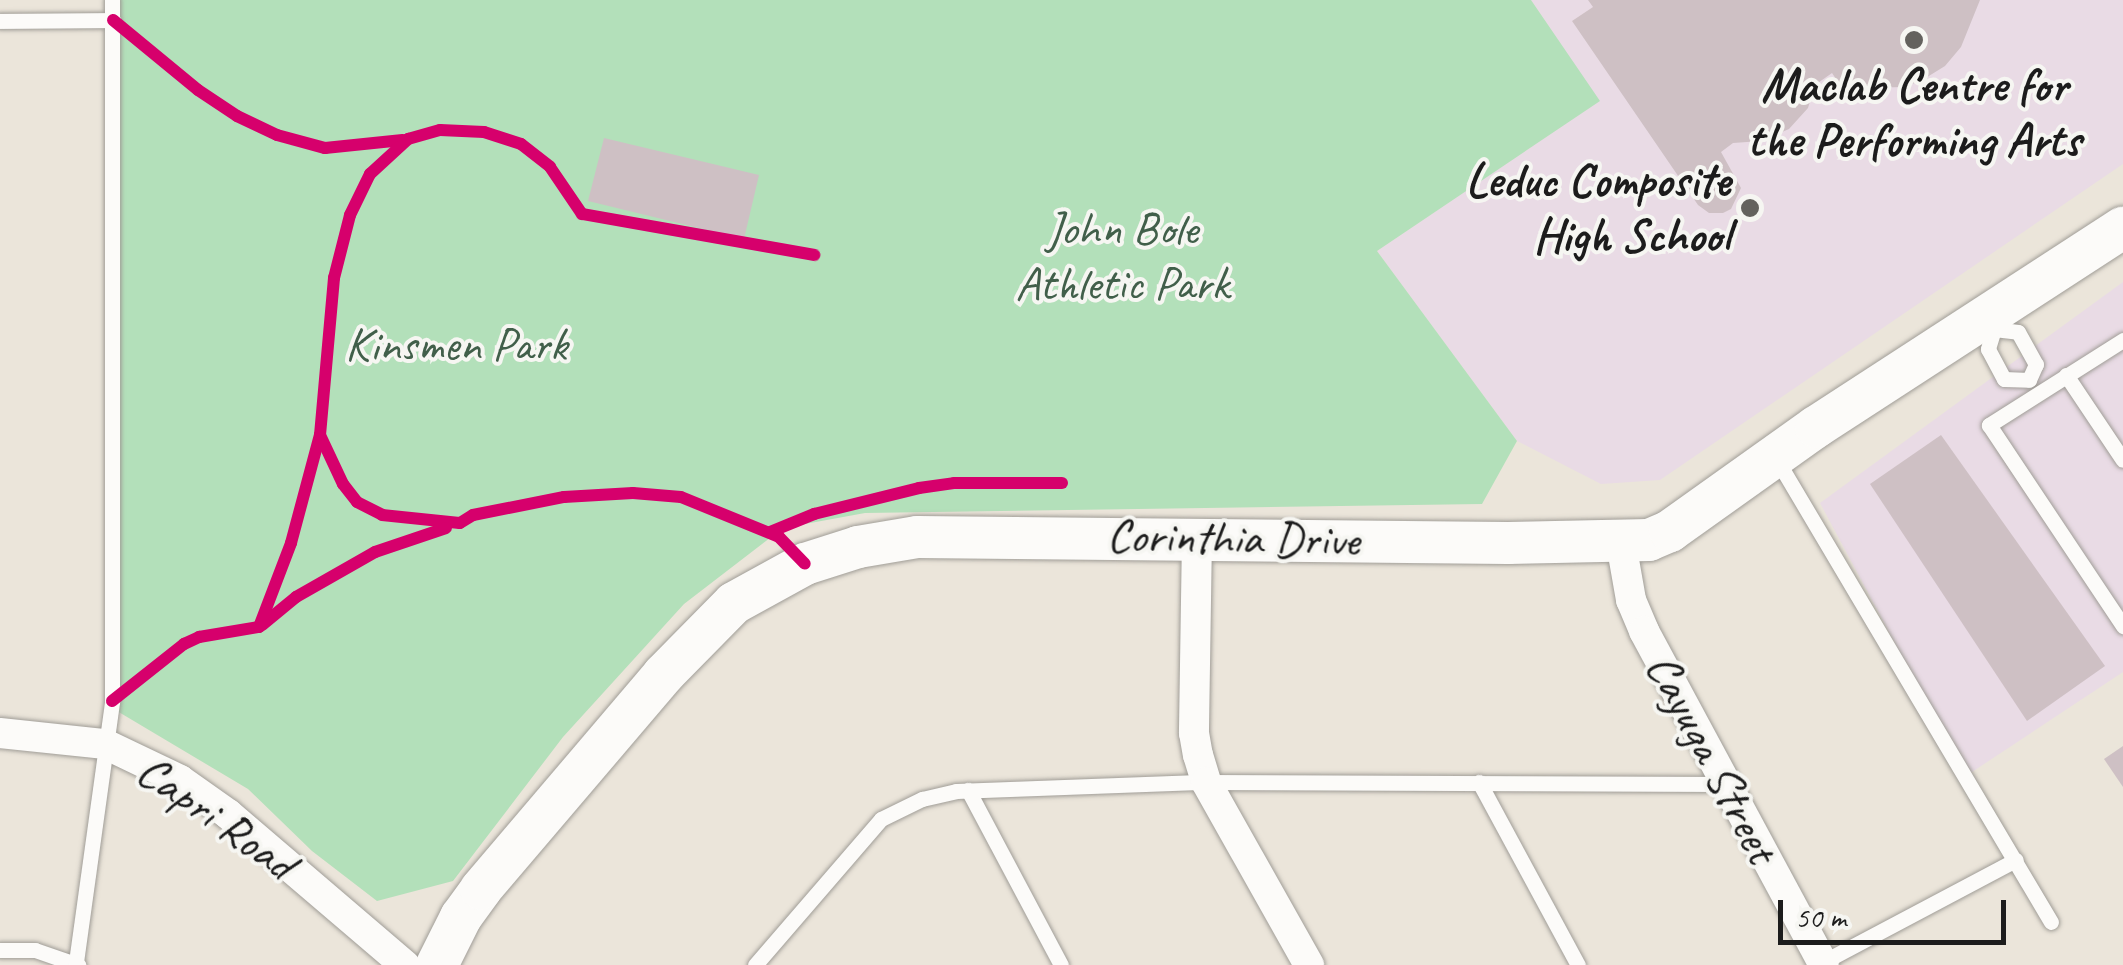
<!DOCTYPE html>
<style>
body{margin:0}
#map{position:relative;width:2123px;height:965px;overflow:hidden;background:#ebe5da;font-family:Caveat,sans-serif}
div>[style]{position:absolute}
[style*='--x']{left:calc(var(--x)*1px);top:calc(var(--y)*1px);width:calc(var(--w)*1px);rotate:calc(var(--a)*1deg)}
.built>*{inset:0;background:#e9dbe5}
.green>*{inset:0;background:#b3e0ba}
.building>*{inset:0;background:#cec0c4}
.roads{filter:drop-shadow(0 0 2px #a09d97) drop-shadow(0 0 2px #a09d97)}
.lane>*{height:15px;margin:-7.5px;padding:0 7.5px;transform-origin:7.5px;border-radius:7.5px;background:#fcfbf9}
.street>*{height:30px;margin:-15px;padding:0 15px;transform-origin:15px;border-radius:15px;background:#fcfbf9}
.secondary>*{height:42px;margin:-21px;padding:0 21px;transform-origin:21px;border-radius:21px;background:#fcfbf9}
.cycleway>*{height:12px;margin:-6px;padding:0 6px;transform-origin:6px;border-radius:6px;background:#d6006c}
.dots>*{width:28px;height:28px;translate:-50% -50%;box-sizing:border-box;border:5px solid #f6f6f2;border-radius:50%}
span{translate:-50% -50%;white-space:nowrap;text-align:center;line-height:1.15;-webkit-text-stroke:8px #f6f6f2;paint-order:stroke}
.poi-label{font-size:48px;color:#1c1c1c;font-weight:700}
.right{translate:-100% -50%;text-align:right}
.park-label{font-size:48px;color:#415f4a}
.street-label{font-size:48px;color:#1c1c1c}
.scale{position:absolute;left:1778px;top:900px;width:228px;height:45px;box-sizing:border-box;border:5px solid #1c1c1c;border-top:0;padding-left:12px;font-size:30px;line-height:35px;white-space:nowrap;color:#1c1c1c;-webkit-text-stroke:8px #f6f6f2;paint-order:stroke}
</style>
<div id="map">
<div class="built">
<div style="clip-path:polygon(1531px 0,2123px 0,2123px 164px,1660px 480px,1601px 484px,1517px 441px,1377px 251px,1599px 101px)"></div>
<div style="clip-path:polygon(2123px 282px,2123px 672px,1966px 776px,1820px 503px)"></div>
</div>
<div class="green">
<div style="clip-path:polygon(113px 0,1531px 0,1600px 101px,1377px 251px,1517px 441px,1482px 504px,865px 513px,783px 528px,684px 604px,563px 737px,453px 881px,377px 901px,312px 851px,248px 789px,112px 708px)"></div>
</div>
<div class="building">
<div style="clip-path:polygon(1588px 0,1980px 0,1961px 47px,1945px 66px,1924px 79px,1905px 87px,1860px 88px,1838px 82px,1832px 73px,1815px 85px,1808px 108px,1789px 129px,1761px 141px,1733px 143px,1721px 152px,1741px 188px,1731px 209px,1723px 213px,1709px 213px,1698px 205px,1572px 21px,1593px 7px)"></div>
<div style="clip-path:polygon(604px 138px,759px 175px,744px 239px,588px 201px)"></div>
<div style="clip-path:polygon(1941px 435px,2105px 666px,2027px 721px,1870px 484px)"></div>
<div style="clip-path:polygon(2123px 746px,2123px 787px,2104px 759px)"></div>
</div>
<div class="roads">
<div class="lane">
<div style="--x:0;--y:21;--w:113;--a:-0.5"></div>
<div style="--x:1988;--y:320;--w:11;--a:56"></div>
<div style="--x:1994;--y:329;--w:21;--a:107"></div>
<div style="--x:1988;--y:349;--w:34;--a:62"></div>
<div style="--x:2004;--y:379;--w:25;--a:2"></div>
<div style="--x:1994;--y:329;--w:24;--a:7"></div>
<div style="--x:2018;--y:332;--w:37;--a:61"></div>
<div style="--x:2036;--y:364;--w:17;--a:114"></div>
<div style="--x:2123;--y:340;--w:159;--a:147.6"></div>
<div style="--x:1989;--y:425;--w:242;--a:56.3"></div>
<div style="--x:2066;--y:375;--w:102;--a:56.2"></div>
<div style="--x:1777;--y:460;--w:537;--a:59.33"></div>
<div style="--x:1479;--y:782;--w:208;--a:61.6"></div>
<div style="--x:968;--y:790;--w:198;--a:62"></div>
<div style="--x:0;--y:950;--w:35;--a:0"></div>
<div style="--x:35;--y:950;--w:46;--a:19.2"></div>
<div style="--x:76;--y:962;--w:263;--a:-82.1"></div>
<div style="--x:112;--y:701;--w:701;--a:-90"></div>
<div style="--x:1823;--y:962;--w:218;--a:-27.9"></div>
<div style="--x:755;--y:965;--w:193;--a:-49.2"></div>
<div style="--x:881;--y:819;--w:46;--a:-26"></div>
<div style="--x:922;--y:799;--w:35;--a:-13"></div>
<div style="--x:956;--y:791;--w:250;--a:-2.1"></div>
<div style="--x:1206;--y:782;--w:521;--a:0.22"></div>
</div>
<div class="street">
<div style="--x:1197;--y:537;--w:196;--a:90.9"></div>
<div style="--x:1194;--y:733;--w:22;--a:80"></div>
<div style="--x:1198;--y:755;--w:28;--a:73"></div>
<div style="--x:1206;--y:782;--w:210;--a:60.6"></div>
<div style="--x:1621;--y:543;--w:58;--a:80"></div>
<div style="--x:1631;--y:600;--w:34;--a:67"></div>
<div style="--x:1644;--y:631;--w:379;--a:61.7"></div>
<div style="--x:0;--y:733;--w:106;--a:6"></div>
<div style="--x:105;--y:744;--w:83;--a:25.6"></div>
<div style="--x:180;--y:780;--w:59;--a:35.3"></div>
<div style="--x:228;--y:814;--w:233;--a:40.5"></div>
</div>
<div class="secondary">
<div style="--x:437;--y:965;--w:54;--a:-63.4"></div>
<div style="--x:461;--y:917;--w:34;--a:-54"></div>
<div style="--x:481;--y:889;--w:281;--a:-49.6"></div>
<div style="--x:663;--y:675;--w:101;--a:-45.4"></div>
<div style="--x:734;--y:603;--w:81;--a:-28.8"></div>
<div style="--x:805;--y:564;--w:56;--a:-17.8"></div>
<div style="--x:858;--y:547;--w:60;--a:-9.6"></div>
<div style="--x:917;--y:537;--w:591;--a:0.58"></div>
<div style="--x:1508;--y:543;--w:141;--a:-1.2"></div>
<div style="--x:1649;--y:540;--w:23;--a:-23"></div>
<div style="--x:1670;--y:531;--w:179;--a:-35.5"></div>
<div style="--x:1816;--y:427;--w:366;--a:-33"></div>
</div>
</div>
<div class="cycleway">
<div style="--x:113;--y:20;--w:110;--a:39.5"></div>
<div style="--x:198;--y:90;--w:47;--a:33.7"></div>
<div style="--x:237;--y:116;--w:44;--a:25.4"></div>
<div style="--x:277;--y:135;--w:50;--a:15.2"></div>
<div style="--x:325;--y:148;--w:78;--a:-5.9"></div>
<div style="--x:320;--y:435;--w:54;--a:64.9"></div>
<div style="--x:343;--y:484;--w:23;--a:52"></div>
<div style="--x:357;--y:502;--w:28;--a:27"></div>
<div style="--x:382;--y:515;--w:78;--a:5.9"></div>
<div style="--x:460;--y:523;--w:15;--a:-32"></div>
<div style="--x:473;--y:515;--w:93;--a:-11.2"></div>
<div style="--x:564;--y:497;--w:69;--a:-3.3"></div>
<div style="--x:633;--y:493;--w:48;--a:4.8"></div>
<div style="--x:681;--y:497;--w:106;--a:22.2"></div>
<div style="--x:779;--y:537;--w:37;--a:46"></div>
<div style="--x:770;--y:532;--w:48;--a:-22.2"></div>
<div style="--x:814;--y:514;--w:108;--a:-13.9"></div>
<div style="--x:919;--y:488;--w:35;--a:-8"></div>
<div style="--x:954;--y:483;--w:108;--a:0"></div>
<div style="--x:262;--y:625;--w:44;--a:-39.5"></div>
<div style="--x:296;--y:597;--w:91;--a:-29.7"></div>
<div style="--x:375;--y:552;--w:75;--a:-18.7"></div>
<div style="--x:112;--y:701;--w:92;--a:-38.4"></div>
<div style="--x:184;--y:644;--w:17;--a:-25"></div>
<div style="--x:199;--y:637;--w:61;--a:-9.5"></div>
<div style="--x:259;--y:627;--w:90;--a:-69.1"></div>
<div style="--x:291;--y:543;--w:112;--a:-75"></div>
<div style="--x:320;--y:435;--w:158;--a:-84.9"></div>
<div style="--x:334;--y:278;--w:65;--a:-75.7"></div>
<div style="--x:350;--y:215;--w:46;--a:-64"></div>
<div style="--x:370;--y:174;--w:52;--a:-42.6"></div>
<div style="--x:408;--y:139;--w:33;--a:-16"></div>
<div style="--x:440;--y:130;--w:44;--a:2.6"></div>
<div style="--x:484;--y:132;--w:39;--a:18"></div>
<div style="--x:521;--y:144;--w:37;--a:38"></div>
<div style="--x:550;--y:167;--w:57;--a:55.8"></div>
<div style="--x:582;--y:214;--w:236;--a:10"></div>
</div>
<div class="dots">
<div style="left:1914px;top:40px;background:#64625e"></div>
<div style="left:1750px;top:208px;background:#64625e"></div>
</div>
<div class="poi-label">
<span style="left:1914px;top:113px">Maclab Centre for<br>the Performing Arts</span>
<span class="right" style="left:1730px;top:208px">Leduc Composite<br>High School</span>
</div>
<div class="park-label">
<span style="left:1122px;top:256px">John Bole<br>Athletic Park</span>
<span style="left:456px;top:345px">Kinsmen Park</span>
</div>
<div class="street-label">
<span style="left:1233px;top:538px;rotate:1deg">Corinthia Drive</span>
<span style="left:1712px;top:758px;rotate:62deg">Cayuga Street</span>
<span style="left:216px;top:817px;rotate:35deg">Capri Road</span>
</div>
<div class="scale">50 m</div>
</div>
